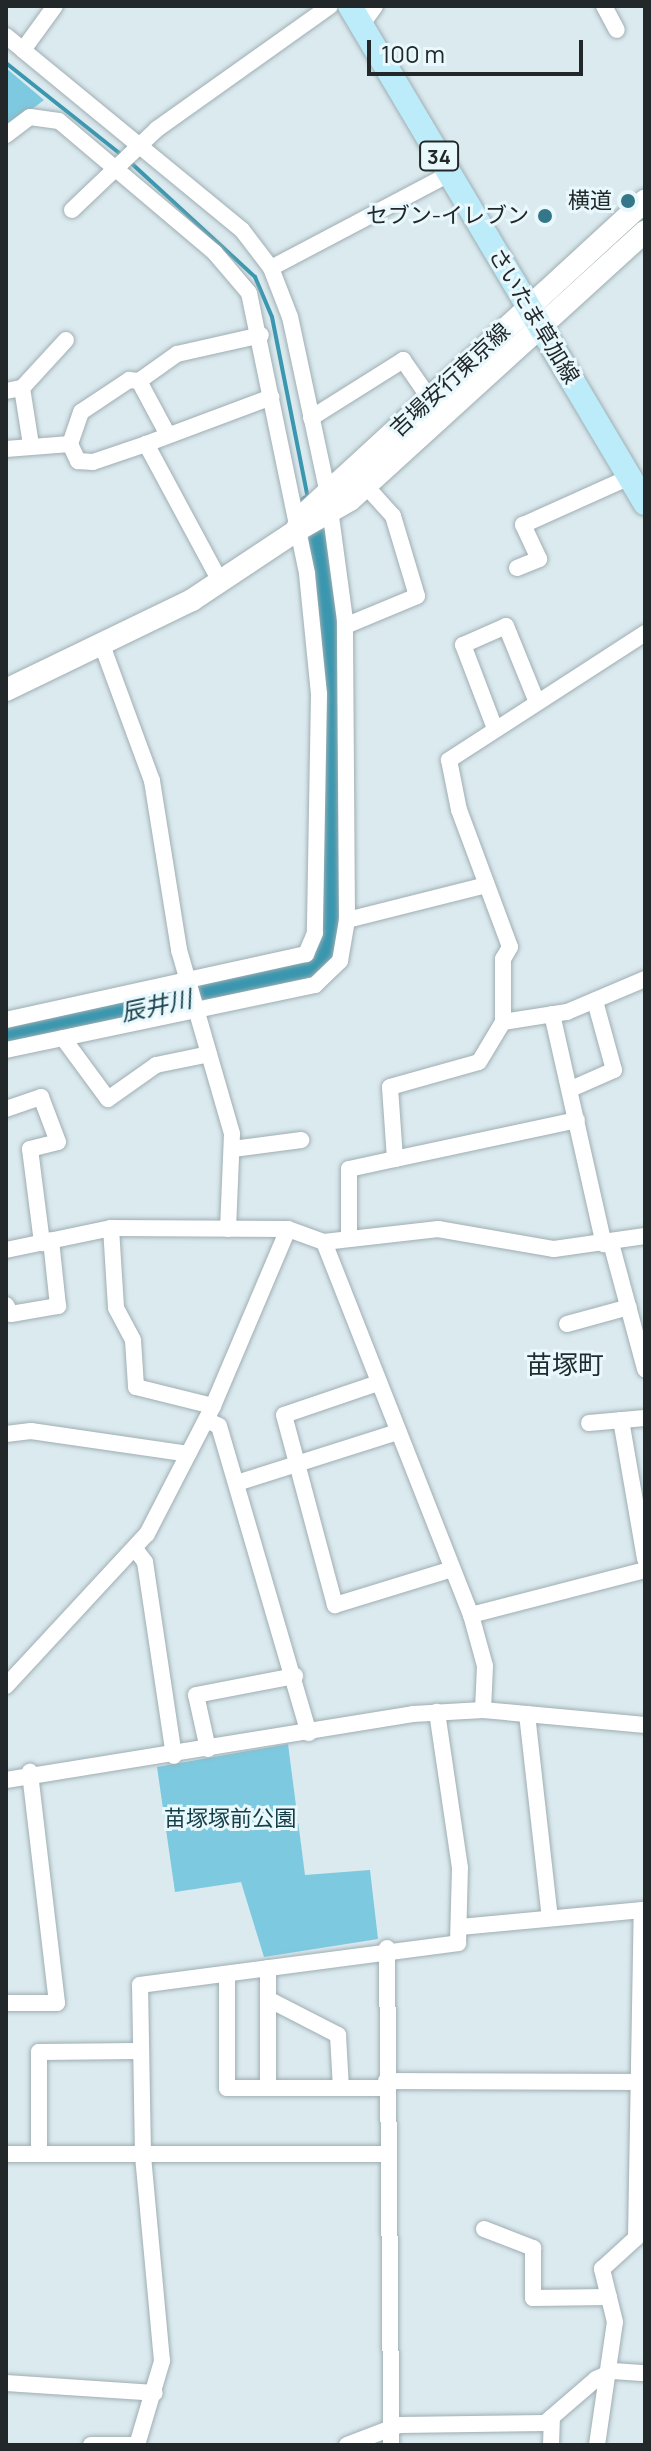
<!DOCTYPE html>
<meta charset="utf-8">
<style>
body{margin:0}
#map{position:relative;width:651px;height:2451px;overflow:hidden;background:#dbeaef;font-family:Manrope,"Noto Sans JP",sans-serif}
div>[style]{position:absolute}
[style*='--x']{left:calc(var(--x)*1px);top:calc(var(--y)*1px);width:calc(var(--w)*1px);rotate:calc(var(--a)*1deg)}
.green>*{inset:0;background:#7dc9df}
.stream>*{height:4px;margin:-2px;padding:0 2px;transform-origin:2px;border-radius:2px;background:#3a97af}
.river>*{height:26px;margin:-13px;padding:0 13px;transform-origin:13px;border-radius:13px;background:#3a97af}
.roads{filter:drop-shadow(0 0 2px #9faeb3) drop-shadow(0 0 2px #9faeb3)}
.minor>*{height:16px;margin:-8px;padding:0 8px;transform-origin:8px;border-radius:8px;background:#fff}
.secondary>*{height:22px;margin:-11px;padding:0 11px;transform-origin:11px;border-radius:11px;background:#fff}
.primary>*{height:24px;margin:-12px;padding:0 12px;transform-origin:12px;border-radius:12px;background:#bcecf9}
.dots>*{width:22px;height:22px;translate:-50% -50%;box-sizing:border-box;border:4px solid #e8f8fc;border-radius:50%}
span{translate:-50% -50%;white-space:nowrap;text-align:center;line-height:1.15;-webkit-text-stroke:6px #e8f8fc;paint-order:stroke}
.shield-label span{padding:2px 6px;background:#e8f8fc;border:2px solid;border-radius:6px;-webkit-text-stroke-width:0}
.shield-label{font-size:20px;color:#222829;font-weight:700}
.poi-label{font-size:22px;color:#222829}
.right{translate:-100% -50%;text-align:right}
.street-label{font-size:22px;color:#222829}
.park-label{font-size:22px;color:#133d47}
.water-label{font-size:24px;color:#18414c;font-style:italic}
.quarter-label{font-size:26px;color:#1f2b2f}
.frame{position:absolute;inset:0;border:8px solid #222829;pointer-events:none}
.scale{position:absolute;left:367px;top:40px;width:216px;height:36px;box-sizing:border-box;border:4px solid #222829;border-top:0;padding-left:10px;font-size:24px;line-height:28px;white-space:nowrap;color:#222829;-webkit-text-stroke:6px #e8f8fc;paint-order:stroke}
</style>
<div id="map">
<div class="green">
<div style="clip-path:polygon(6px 68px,44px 100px,6px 129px)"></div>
<div style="clip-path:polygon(288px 1744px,305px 1875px,370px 1870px,378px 1939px,264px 1957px,241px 1882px,175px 1892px,157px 1767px)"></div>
</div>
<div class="stream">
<div style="--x:6;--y:63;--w:149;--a:38.5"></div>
<div style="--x:130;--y:162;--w:170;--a:42.6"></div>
<div style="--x:255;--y:277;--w:43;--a:67"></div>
<div style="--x:272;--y:317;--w:185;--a:78.8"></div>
</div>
<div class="river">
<div style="--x:6;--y:1036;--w:305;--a:-11.7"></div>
<div style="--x:305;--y:974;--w:24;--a:-35"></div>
<div style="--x:325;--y:960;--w:262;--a:-88.3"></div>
<div style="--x:333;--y:698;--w:192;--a:-96.9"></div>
</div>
<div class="roads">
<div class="minor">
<div style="--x:604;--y:6;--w:27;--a:62"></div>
<div style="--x:362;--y:24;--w:22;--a:-54"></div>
<div style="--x:6;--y:36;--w:22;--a:39"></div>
<div style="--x:6;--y:135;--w:30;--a:-37"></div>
<div style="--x:30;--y:117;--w:29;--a:8"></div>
<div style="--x:59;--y:121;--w:204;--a:40.2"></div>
<div style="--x:215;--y:253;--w:52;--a:49.6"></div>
<div style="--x:249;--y:293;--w:287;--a:78.3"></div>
<div style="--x:307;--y:574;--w:121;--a:84.3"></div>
<div style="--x:319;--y:694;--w:239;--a:91"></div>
<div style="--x:315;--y:933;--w:23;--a:113"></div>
<div style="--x:306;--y:954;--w:307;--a:167.6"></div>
<div style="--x:72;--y:210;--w:117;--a:-43.6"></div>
<div style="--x:157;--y:129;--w:212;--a:-35.4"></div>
<div style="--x:271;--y:268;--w:201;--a:-27.8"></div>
<div style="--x:139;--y:381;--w:47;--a:-35.4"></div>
<div style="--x:177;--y:354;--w:86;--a:-12.7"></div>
<div style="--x:22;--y:388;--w:58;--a:81"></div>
<div style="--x:6;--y:391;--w:16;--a:-11"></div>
<div style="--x:22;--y:388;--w:65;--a:-47.5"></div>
<div style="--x:311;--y:418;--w:109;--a:-32.2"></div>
<div style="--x:403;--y:360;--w:47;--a:55.3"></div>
<div style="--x:70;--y:444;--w:34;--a:-71"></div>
<div style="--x:81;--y:412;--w:58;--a:-33.7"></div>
<div style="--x:129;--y:380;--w:10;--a:6"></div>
<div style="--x:139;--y:381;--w:61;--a:61.8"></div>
<div style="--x:6;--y:449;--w:64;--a:-4.5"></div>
<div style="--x:70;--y:444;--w:19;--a:65"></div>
<div style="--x:78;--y:461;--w:15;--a:4"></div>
<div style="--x:93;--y:462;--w:56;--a:-18.8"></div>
<div style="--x:517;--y:568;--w:24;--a:-22"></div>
<div style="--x:539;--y:559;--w:38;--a:-115"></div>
<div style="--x:523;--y:525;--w:117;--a:-24.2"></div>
<div style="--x:221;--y:583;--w:158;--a:-118.3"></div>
<div style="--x:146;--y:444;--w:134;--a:-20.5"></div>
<div style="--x:345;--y:626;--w:78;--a:-22.6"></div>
<div style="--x:417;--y:596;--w:84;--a:-106.7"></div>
<div style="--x:393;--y:516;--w:40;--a:-132"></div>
<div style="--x:102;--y:645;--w:145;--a:69.8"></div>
<div style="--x:152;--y:781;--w:171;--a:80.9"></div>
<div style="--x:179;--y:950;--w:191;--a:73.9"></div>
<div style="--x:232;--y:1134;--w:95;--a:92.4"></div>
<div style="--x:494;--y:726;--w:87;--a:-110.9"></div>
<div style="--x:463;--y:645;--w:47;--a:-23.8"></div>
<div style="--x:506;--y:626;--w:80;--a:67.9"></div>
<div style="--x:347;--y:920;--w:143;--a:-14.1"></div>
<div style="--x:552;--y:1014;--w:236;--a:77.3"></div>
<div style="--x:503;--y:1022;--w:65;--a:-8.9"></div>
<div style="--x:567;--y:1012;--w:85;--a:-22.9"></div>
<div style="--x:63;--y:1038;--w:76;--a:53.6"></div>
<div style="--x:108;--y:1099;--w:59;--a:-35.3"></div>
<div style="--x:156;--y:1065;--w:54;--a:-11.7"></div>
<div style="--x:6;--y:1050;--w:316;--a:-11.9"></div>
<div style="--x:315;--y:985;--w:35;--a:-44"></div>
<div style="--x:340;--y:961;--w:42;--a:-80.3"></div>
<div style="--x:347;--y:920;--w:300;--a:-90.4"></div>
<div style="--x:345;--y:620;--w:127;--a:-97.7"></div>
<div style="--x:328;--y:494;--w:181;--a:-102.1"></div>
<div style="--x:290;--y:317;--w:53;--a:-111.2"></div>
<div style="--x:271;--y:268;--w:48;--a:-127.3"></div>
<div style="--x:242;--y:230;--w:283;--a:-140.6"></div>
<div style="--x:23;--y:50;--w:54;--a:-54"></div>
<div style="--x:571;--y:1089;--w:47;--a:-23.8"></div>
<div style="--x:614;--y:1070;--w:72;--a:-105.4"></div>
<div style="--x:6;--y:1109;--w:37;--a:-19"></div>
<div style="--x:41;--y:1097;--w:48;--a:69.3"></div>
<div style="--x:58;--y:1142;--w:29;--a:166"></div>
<div style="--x:30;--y:1149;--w:95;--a:82.7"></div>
<div style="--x:233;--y:1149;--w:69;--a:-7.5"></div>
<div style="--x:395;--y:1159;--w:186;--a:-12.1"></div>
<div style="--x:111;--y:1228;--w:80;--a:86.4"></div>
<div style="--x:116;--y:1308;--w:36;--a:62"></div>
<div style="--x:133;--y:1340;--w:47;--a:86.3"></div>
<div style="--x:136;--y:1387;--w:79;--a:13.9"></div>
<div style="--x:349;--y:1239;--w:70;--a:-90"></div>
<div style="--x:349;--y:1169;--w:47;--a:-12.3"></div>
<div style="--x:395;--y:1159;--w:72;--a:-94"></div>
<div style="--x:390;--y:1087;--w:92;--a:-15.7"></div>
<div style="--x:479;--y:1062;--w:47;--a:-59"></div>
<div style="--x:503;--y:1022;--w:63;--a:-90"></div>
<div style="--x:503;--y:959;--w:14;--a:-60"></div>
<div style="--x:510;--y:947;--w:146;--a:-110.4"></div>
<div style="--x:459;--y:810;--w:51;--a:-101.3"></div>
<div style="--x:449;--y:760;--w:234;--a:-32.9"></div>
<div style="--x:324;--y:1242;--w:115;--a:-6.5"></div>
<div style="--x:438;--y:1229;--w:118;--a:9.8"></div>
<div style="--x:554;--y:1249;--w:92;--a:-8.1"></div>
<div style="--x:611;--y:1243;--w:131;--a:74.9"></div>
<div style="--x:6;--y:1250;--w:107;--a:-11.8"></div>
<div style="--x:111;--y:1228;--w:177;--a:0.3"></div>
<div style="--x:288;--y:1229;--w:38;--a:20"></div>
<div style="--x:324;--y:1242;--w:401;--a:68.5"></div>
<div style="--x:471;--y:1615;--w:53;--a:74.6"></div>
<div style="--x:485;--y:1666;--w:44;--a:92.6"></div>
<div style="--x:6;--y:1305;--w:10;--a:61"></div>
<div style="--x:11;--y:1314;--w:48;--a:-9.7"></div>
<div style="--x:58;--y:1306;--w:66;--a:-96.1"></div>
<div style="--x:567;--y:1324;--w:64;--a:-15.3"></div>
<div style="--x:378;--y:1383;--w:99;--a:161.2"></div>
<div style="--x:284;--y:1415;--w:197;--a:75"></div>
<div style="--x:335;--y:1605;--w:122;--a:-17.1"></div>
<div style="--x:207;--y:1420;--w:13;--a:27"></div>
<div style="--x:219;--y:1426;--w:320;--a:73.7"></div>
<div style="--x:621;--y:1420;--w:141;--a:80.2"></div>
<div style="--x:589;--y:1423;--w:56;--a:-5.1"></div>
<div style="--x:6;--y:1434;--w:25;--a:-7"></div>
<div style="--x:31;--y:1431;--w:159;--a:8.3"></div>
<div style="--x:237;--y:1483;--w:169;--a:-17.6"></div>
<div style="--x:136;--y:1550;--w:15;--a:53"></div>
<div style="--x:145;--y:1562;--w:196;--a:81.5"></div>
<div style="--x:471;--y:1615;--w:180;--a:-14.5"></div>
<div style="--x:6;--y:1686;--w:207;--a:-47.2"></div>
<div style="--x:147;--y:1534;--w:144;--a:-62.7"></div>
<div style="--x:213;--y:1406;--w:192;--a:-67"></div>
<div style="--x:527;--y:1714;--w:205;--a:83.6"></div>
<div style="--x:208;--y:1749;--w:55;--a:-102.5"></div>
<div style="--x:196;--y:1695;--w:101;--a:-10.9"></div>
<div style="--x:6;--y:1780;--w:412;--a:-9.2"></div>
<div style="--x:413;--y:1714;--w:70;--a:-3.3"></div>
<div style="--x:483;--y:1710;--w:163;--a:5.3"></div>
<div style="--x:460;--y:1927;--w:186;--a:-5.3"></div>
<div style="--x:387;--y:1948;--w:497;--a:89.5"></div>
<div style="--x:268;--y:1968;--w:120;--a:90"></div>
<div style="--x:227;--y:1975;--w:113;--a:90"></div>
<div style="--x:227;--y:2088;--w:159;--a:0"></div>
<div style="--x:268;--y:1999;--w:79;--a:27.2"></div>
<div style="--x:338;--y:2035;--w:53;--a:86.8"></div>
<div style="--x:6;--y:2003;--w:51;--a:0"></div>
<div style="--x:57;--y:2003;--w:233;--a:-96.7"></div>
<div style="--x:386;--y:2081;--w:250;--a:0.2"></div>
<div style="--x:6;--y:2154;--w:381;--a:0"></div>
<div style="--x:39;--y:2154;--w:102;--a:-90"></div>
<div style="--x:39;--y:2052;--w:100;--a:-0.6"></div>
<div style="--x:484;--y:2229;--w:53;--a:21.2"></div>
<div style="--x:533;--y:2248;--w:50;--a:90"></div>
<div style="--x:533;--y:2298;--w:76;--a:-0.8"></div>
<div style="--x:6;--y:2383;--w:149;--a:3.8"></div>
<div style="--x:91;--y:2445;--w:46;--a:0"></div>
<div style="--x:137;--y:2445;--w:88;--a:-73.4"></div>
<div style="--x:162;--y:2361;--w:207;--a:-95.3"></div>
<div style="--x:143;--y:2155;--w:170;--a:-91"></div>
<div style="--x:140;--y:1985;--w:321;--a:-7.5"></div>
<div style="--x:458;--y:1943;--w:75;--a:-88.5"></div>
<div style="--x:460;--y:1868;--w:158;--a:-98.4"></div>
<div style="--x:347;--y:2445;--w:56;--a:-21"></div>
<div style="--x:399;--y:2425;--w:146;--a:-0.8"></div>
<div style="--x:545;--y:2423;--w:67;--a:-40.8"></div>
<div style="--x:596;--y:2379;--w:19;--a:-25"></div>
<div style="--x:613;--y:2371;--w:32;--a:4"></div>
<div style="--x:551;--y:2445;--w:28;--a:-88"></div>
<div style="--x:597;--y:2445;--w:124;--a:-81.7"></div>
<div style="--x:615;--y:2322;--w:55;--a:-103.8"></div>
<div style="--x:602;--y:2269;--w:46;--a:-42.4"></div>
<div style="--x:636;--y:2238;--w:328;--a:-89"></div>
</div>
<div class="secondary">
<div style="--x:296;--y:531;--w:62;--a:-29.9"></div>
<div style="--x:350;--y:500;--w:399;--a:-42.3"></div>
<div style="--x:6;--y:690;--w:207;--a:-25.8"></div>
<div style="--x:192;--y:600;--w:125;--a:-33.6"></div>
<div style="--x:296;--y:531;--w:16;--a:-68"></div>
<div style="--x:302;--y:516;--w:466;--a:-42.6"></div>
</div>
<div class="primary">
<div style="--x:350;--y:6;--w:578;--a:59.31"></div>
</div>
</div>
<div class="dots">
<div style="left:628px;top:201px;background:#347788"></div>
<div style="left:545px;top:216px;background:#347788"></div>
</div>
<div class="shield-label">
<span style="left:439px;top:156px">34</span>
</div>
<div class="poi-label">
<span class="right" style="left:612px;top:201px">横道</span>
<span class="right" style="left:529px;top:216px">セブン-イレブン</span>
</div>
<div class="street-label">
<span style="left:534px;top:316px;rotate:59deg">さいたま草加線</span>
<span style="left:450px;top:380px;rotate:-43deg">吉場安行東京線</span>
</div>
<div class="park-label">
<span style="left:230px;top:1819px">苗塚塚前公園</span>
</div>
<div class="water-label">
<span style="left:156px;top:1005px;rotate:-12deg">辰井川</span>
</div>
<div class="quarter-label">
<span style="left:565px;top:1365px">苗塚町</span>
</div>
<div class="frame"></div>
<div class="scale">100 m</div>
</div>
